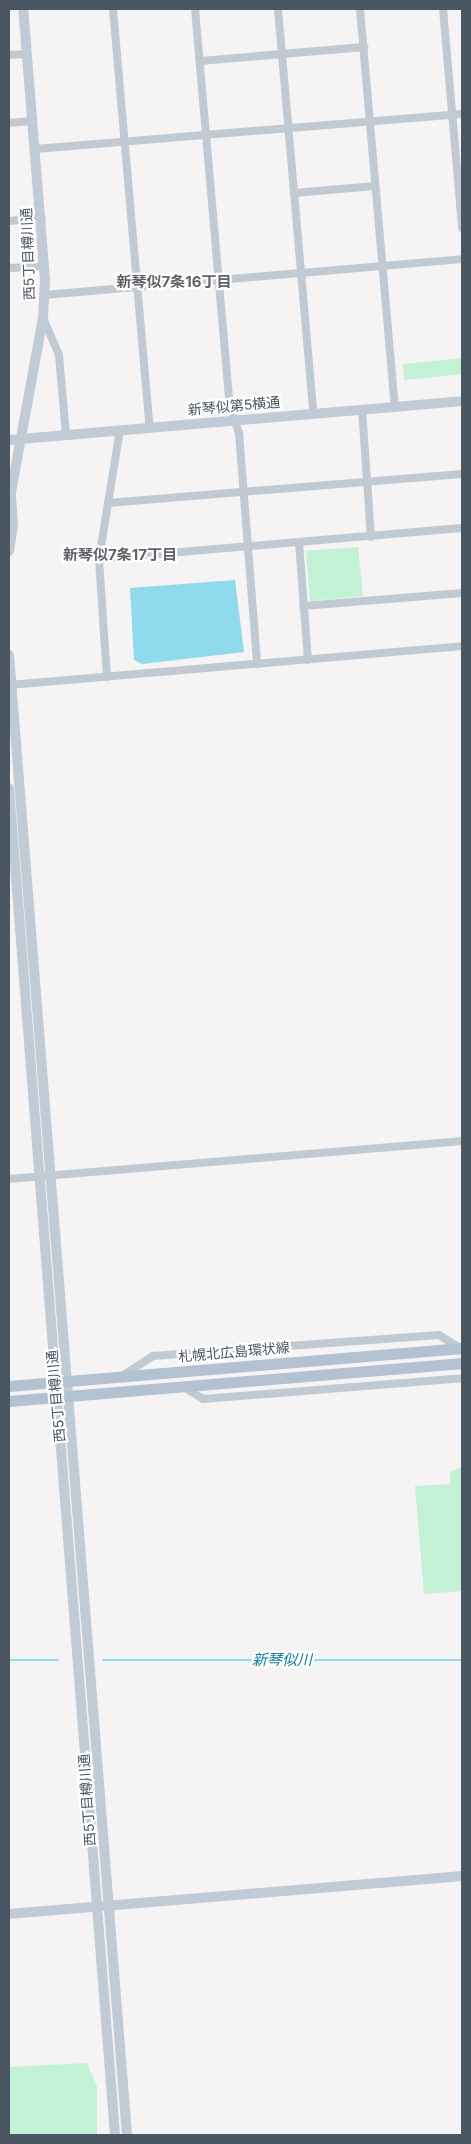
<!DOCTYPE html>
<meta charset="utf-8">
<style>
body{margin:0}
#map{position:relative;width:471px;height:2144px;overflow:hidden;background:#f5f3f3;font-family:Inter,"Noto Sans JP",sans-serif}
div>[style]{position:absolute}
[style*='--x']{left:calc(var(--x)*1px);top:calc(var(--y)*1px);width:calc(var(--w)*1px);rotate:calc(var(--a)*1deg)}
.green>*{inset:0;background:#c3f1d5}
.water>*{inset:0;background:#90daee}
.stream>*{height:2.5px;margin:-1.25px;padding:0 1.25px;transform-origin:1.25px;border-radius:1.25px;background:#90daee}
.street>*{height:8px;margin:-4px;padding:0 4px;transform-origin:4px;border-radius:4px;background:#c1cad2}
.secondary>*{height:10px;margin:-5px;padding:0 5px;transform-origin:5px;border-radius:5px;background:#c1cbd6}
.primary>*{height:11px;margin:-5.5px;padding:0 5.5px;transform-origin:5.5px;border-radius:5.5px;background:#b3c2d1}
span{translate:-50% -50%;white-space:nowrap;text-align:center;line-height:1.15;-webkit-text-stroke:4.5px #fff;paint-order:stroke}
.street-label{font-size:14px;color:#4a5661}
.neighbourhood-label{font-size:15px;color:#5f6368;font-weight:700}
.water-label{font-size:15px;color:#0c7c9b;font-style:italic}
.frame{position:absolute;inset:0;border:10px solid #4a5661;pointer-events:none}
</style>
<div id="map">
<div class="green">
<div style="clip-path:polygon(462px 358px,462px 374px,404px 380px,403px 364px)"></div>
<div style="clip-path:polygon(358px 547px,363px 596px,310px 601px,306px 551px)"></div>
<div style="clip-path:polygon(462px 1467px,462px 1591px,424px 1594px,415px 1486px,450px 1484px,450px 1472px)"></div>
<div style="clip-path:polygon(87px 2063px,97px 2087px,97px 2135px,9px 2135px,9px 2067px)"></div>
</div>
<div class="water">
<div style="clip-path:polygon(235px 580px,244px 652px,142px 664px,134px 660px,130px 588px)"></div>
</div>
<div class="stream">
<div style="--x:9;--y:1660;--w:49;--a:0"></div>
<div style="--x:103;--y:1660;--w:359;--a:0"></div>
</div>
<div class="street">
<div style="--x:113;--y:9;--w:421;--a:85"></div>
<div style="--x:195;--y:9;--w:400;--a:85"></div>
<div style="--x:230;--y:407;--w:28;--a:71"></div>
<div style="--x:239;--y:433;--w:232;--a:85.5"></div>
<div style="--x:278;--y:9;--w:406;--a:85"></div>
<div style="--x:360;--y:9;--w:400;--a:85"></div>
<div style="--x:443;--y:9;--w:220;--a:85"></div>
<div style="--x:9;--y:55;--w:18;--a:-3"></div>
<div style="--x:200;--y:61;--w:165;--a:-4.9"></div>
<div style="--x:9;--y:123;--w:24;--a:-5"></div>
<div style="--x:35;--y:149;--w:428;--a:-4.7"></div>
<div style="--x:294;--y:193;--w:81;--a:-4.9"></div>
<div style="--x:9;--y:221;--w:33;--a:-5"></div>
<div style="--x:9;--y:268;--w:35;--a:-3"></div>
<div style="--x:44;--y:295;--w:420;--a:-4.9"></div>
<div style="--x:43;--y:318;--w:40;--a:66.6"></div>
<div style="--x:59;--y:355;--w:80;--a:85"></div>
<div style="--x:362;--y:409;--w:128;--a:86"></div>
<div style="--x:108;--y:503;--w:355;--a:-4.7"></div>
<div style="--x:299;--y:543;--w:117;--a:85.6"></div>
<div style="--x:99;--y:559;--w:364;--a:-4.9"></div>
<div style="--x:303;--y:606;--w:160;--a:-4.7"></div>
<div style="--x:107;--y:677;--w:118;--a:-93.9"></div>
<div style="--x:99;--y:559;--w:131;--a:-80.8"></div>
<div style="--x:9;--y:685;--w:455;--a:-4.9"></div>
<div style="--x:9;--y:1179;--w:455;--a:-4.8"></div>
<div style="--x:122;--y:1376;--w:37;--a:-33"></div>
<div style="--x:153;--y:1356;--w:287;--a:-4.2"></div>
<div style="--x:439;--y:1335;--w:25;--a:32"></div>
<div style="--x:184;--y:1387;--w:22;--a:32"></div>
<div style="--x:203;--y:1399;--w:260;--a:-4.6"></div>
</div>
<div class="secondary">
<div style="--x:9;--y:440;--w:455;--a:-4.9"></div>
<div style="--x:9;--y:503;--w:188;--a:-79.6"></div>
<div style="--x:43;--y:318;--w:38;--a:-87"></div>
<div style="--x:45;--y:280;--w:272;--a:-94.6"></div>
<div style="--x:9;--y:551;--w:26;--a:-81"></div>
<div style="--x:13;--y:525;--w:28;--a:-94"></div>
<div style="--x:9;--y:655;--w:1485;--a:85.44"></div>
<div style="--x:9;--y:788;--w:1351;--a:85.5"></div>
<div style="--x:9;--y:1914;--w:455;--a:-4.8"></div>
</div>
<div class="primary">
<div style="--x:9;--y:1386;--w:455;--a:-4.8"></div>
<div style="--x:9;--y:1401;--w:455;--a:-4.8"></div>
</div>
<div class="street-label">
<span style="left:28px;top:254px;rotate:-92deg">西5丁目樽川通</span>
<span style="left:234px;top:406px;rotate:-5deg">新琴似第5横通</span>
<span style="left:234px;top:1352px;rotate:-5deg">札幌北広島環状線</span>
<span style="left:56px;top:1396px;rotate:-95deg">西5丁目樽川通</span>
<span style="left:87px;top:1800px;rotate:-94deg">西5丁目樽川通</span>
</div>
<div class="neighbourhood-label">
<span style="left:174px;top:282px">新琴似7条16丁目</span>
<span style="left:120px;top:555px">新琴似7条17丁目</span>
</div>
<div class="water-label">
<span style="left:282px;top:1660px">新琴似川</span>
</div>
<div class="frame"></div>
</div>
